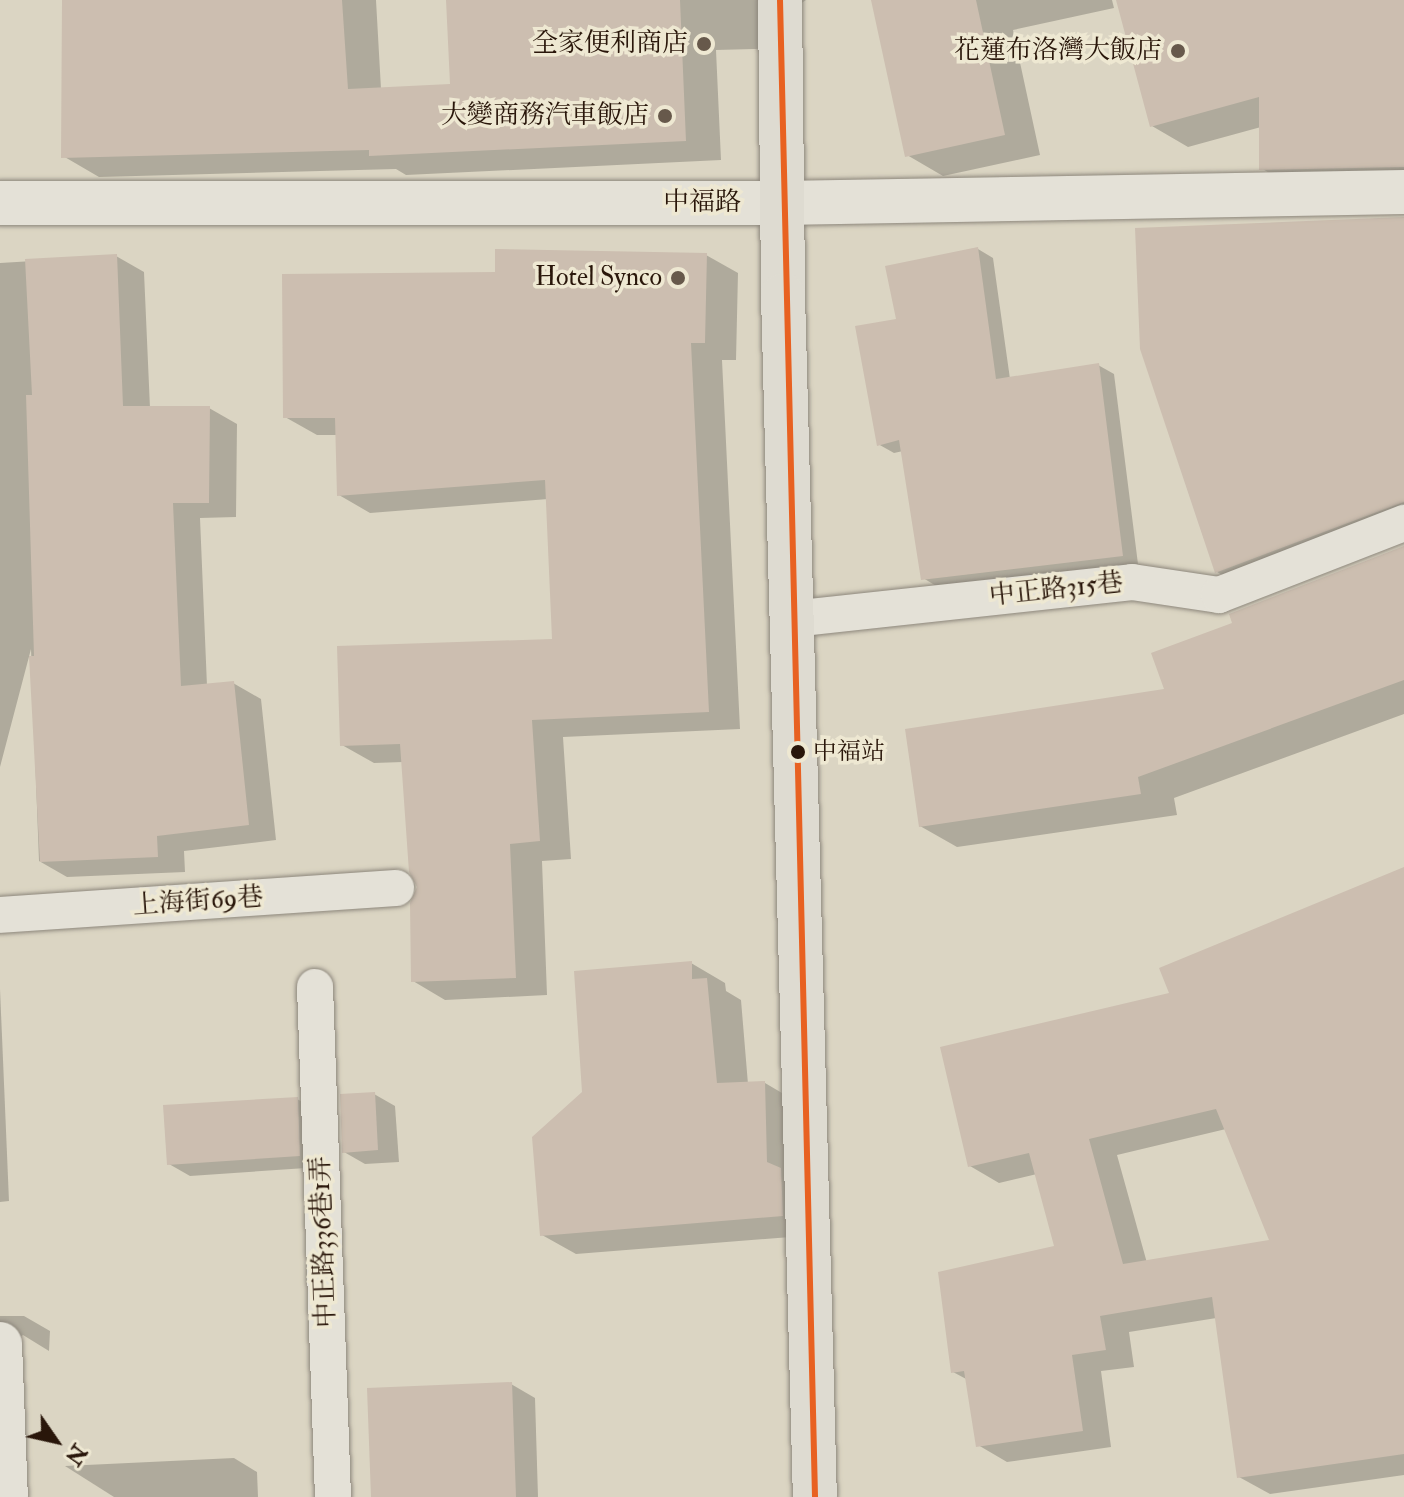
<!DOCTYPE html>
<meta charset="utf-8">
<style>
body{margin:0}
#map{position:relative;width:1404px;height:1497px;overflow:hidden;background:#dbd5c3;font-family:"IM FELL Double Pica","Noto Serif TC",serif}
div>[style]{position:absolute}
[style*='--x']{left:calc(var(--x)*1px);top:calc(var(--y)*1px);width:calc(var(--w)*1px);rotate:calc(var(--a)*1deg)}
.shadow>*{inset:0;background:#0003}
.building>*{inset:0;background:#ccbeb0}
.roads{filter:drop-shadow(0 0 2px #8d877c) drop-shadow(0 0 2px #8d877c)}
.lane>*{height:36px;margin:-18px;padding:0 18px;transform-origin:18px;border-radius:18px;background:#e4e1d7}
.street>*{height:44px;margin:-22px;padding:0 22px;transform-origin:22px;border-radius:22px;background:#e4e1d7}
.primary>*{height:44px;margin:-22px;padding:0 22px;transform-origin:22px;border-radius:22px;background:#dedbd1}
.bus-1>*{height:6px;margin:-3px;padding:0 3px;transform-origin:3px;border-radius:3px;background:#e86121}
.dots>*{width:22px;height:22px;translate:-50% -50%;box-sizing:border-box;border:4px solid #eee8d2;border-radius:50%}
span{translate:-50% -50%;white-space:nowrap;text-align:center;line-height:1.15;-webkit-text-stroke:7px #eee8d2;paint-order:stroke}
.bus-label{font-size:24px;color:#29160a}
.left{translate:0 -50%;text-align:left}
.poi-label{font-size:26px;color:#29160a}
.right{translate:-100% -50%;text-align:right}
.street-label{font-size:26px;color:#29160a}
.north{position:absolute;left:16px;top:1401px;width:80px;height:80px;-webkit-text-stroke:6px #eee8d2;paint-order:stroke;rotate:124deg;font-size:22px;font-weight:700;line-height:32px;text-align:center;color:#29160a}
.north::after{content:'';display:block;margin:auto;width:28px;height:36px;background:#29160a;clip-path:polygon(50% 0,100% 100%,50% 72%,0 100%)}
</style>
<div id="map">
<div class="shadow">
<div style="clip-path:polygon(64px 0,376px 0,381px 89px,452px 86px,448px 0,806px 0,793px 9px,790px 48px,716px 50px,721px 160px,406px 175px,396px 169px,99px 177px,63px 156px)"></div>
<div style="clip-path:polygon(873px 0,1112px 0,1114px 8px,1013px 30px,1040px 155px,943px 176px,907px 155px)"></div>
<div style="clip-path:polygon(1118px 0,1404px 0,1404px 188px,1298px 190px,1261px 168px,1261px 127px,1188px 147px,1152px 126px)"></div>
<div style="clip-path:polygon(1404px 219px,1404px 535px,1254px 593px,1217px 572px)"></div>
<div style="clip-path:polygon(978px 249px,993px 258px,1010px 379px,1098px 365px,1114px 374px,1138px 564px,938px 587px,923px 578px,903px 451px,894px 453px,878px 444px,898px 320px)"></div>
<div style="clip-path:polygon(706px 255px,738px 273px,736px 360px,722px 360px,740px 729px,563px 737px,571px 859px,542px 861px,547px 995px,445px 1000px,413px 981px,419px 887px,403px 762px,374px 763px,342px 745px,554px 641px,548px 499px,370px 513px,339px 495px,337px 435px,317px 435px,285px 417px,497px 274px)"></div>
<div style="clip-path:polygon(116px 256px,144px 272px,150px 408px,209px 408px,237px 424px,236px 517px,200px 518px,207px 686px,233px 683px,261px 699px,276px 840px,184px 851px,185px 872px,67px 877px,39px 861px,31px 649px,0 767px,0 263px)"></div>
<div style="clip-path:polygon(1404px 548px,1404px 714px,1174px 798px,1177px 815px,957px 847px,920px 826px,1167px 691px,1235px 625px)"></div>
<div style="clip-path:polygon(evenodd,1404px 869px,1404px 1251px,1260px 1311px,1129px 1332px,1134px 1367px,1101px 1371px,1111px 1447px,1007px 1462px,978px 1445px,968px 1380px,953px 1372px,1056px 1247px,1037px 1174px,999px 1183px,970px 1166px,1172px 995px,1404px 869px,1226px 1129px,1272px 1242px,1147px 1263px,1117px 1155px,1226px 1129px)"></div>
<div style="clip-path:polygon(691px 963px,725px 983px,726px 991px,741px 1000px,748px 1084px,765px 1083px,799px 1103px,816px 1235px,576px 1254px,542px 1235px,584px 1093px)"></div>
<div style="clip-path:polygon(0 989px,9px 1201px,0 1202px)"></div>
<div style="clip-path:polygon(374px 1094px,395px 1106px,399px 1162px,365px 1164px,344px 1152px)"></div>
<div style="clip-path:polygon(297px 1099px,319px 1111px,321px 1167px,190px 1176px,169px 1164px)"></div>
<div style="clip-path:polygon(1404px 1301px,1404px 1475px,1270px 1494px,1239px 1477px)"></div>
<div style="clip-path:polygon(0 1316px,24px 1316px,50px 1331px,49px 1351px,23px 1335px,3px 1348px,0 1455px)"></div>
<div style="clip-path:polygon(511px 1384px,535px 1398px,538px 1497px,373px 1497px)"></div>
<div style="clip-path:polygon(234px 1458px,257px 1472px,258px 1497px,114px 1497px,65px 1466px)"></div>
</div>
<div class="building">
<div style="clip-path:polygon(62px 0,342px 0,348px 89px,450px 84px,446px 0,680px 0,686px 141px,369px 156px,369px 150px,61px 158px)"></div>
<div style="clip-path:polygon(871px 0,976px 0,1005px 135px,905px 157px)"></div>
<div style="clip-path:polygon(1116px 0,1404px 0,1404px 167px,1259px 170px,1259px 97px,1150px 127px)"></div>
<div style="clip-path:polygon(1404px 217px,1404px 502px,1215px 573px,1140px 349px,1135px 228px)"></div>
<div style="clip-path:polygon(978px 247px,996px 379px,1099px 363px,1123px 556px,921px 580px,899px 440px,877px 446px,855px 326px,896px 319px,885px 266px)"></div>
<div style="clip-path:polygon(495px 249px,707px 253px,705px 343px,691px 343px,709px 712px,532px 720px,540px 841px,510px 844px,516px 978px,411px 982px,410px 903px,417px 887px,409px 872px,400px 744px,340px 746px,337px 646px,552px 639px,545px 480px,337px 496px,335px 418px,283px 418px,282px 274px,495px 272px)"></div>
<div style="clip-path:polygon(117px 254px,123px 406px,210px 406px,209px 503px,173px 503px,181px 686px,234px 681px,249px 825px,157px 836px,158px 857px,40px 862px,29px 656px,34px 656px,26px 395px,32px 395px,25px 259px)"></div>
<div style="clip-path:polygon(1404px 546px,1404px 680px,1138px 777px,1141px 794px,919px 827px,905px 729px,1164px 689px,1151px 653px,1232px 623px,1229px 614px)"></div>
<div style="clip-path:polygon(evenodd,1404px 867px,1404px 1454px,1237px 1478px,1212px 1297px,1100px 1316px,1106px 1350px,1072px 1355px,1083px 1431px,976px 1447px,964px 1371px,951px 1373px,938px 1272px,1054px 1246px,1029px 1153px,968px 1167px,940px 1047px,1169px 993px,1159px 968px,1404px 867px,1216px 1109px,1269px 1240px,1123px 1264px,1089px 1139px,1216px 1109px)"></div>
<div style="clip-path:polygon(692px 961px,692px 979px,707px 978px,717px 1083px,765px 1081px,767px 1162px,781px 1168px,783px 1216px,540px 1236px,532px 1137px,582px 1092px,574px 971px)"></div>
<div style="clip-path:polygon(375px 1092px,378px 1150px,342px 1153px,340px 1094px)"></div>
<div style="clip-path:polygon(298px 1097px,300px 1156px,167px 1165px,163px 1105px)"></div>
<div style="clip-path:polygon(512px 1382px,516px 1497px,371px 1497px,367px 1388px)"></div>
</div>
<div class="roads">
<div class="lane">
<div style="--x:792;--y:619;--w:342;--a:-6.2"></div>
<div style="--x:1132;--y:582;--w:88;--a:8.5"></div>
<div style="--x:1219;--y:595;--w:199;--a:-21.3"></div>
<div style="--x:0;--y:915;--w:397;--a:-3.9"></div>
<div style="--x:315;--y:987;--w:510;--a:87.98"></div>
</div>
<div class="street">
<div style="--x:0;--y:203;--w:781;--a:0"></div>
<div style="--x:781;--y:203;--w:623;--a:-1.01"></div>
<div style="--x:0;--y:1344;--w:153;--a:87.8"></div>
</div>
<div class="primary">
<div style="--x:780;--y:0;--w:295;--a:89.4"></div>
<div style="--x:783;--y:295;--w:1202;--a:88.48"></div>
</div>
</div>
<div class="bus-1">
<div style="--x:780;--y:0;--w:1497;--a:88.66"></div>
</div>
<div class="dots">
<div style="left:704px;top:44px;background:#67594b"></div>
<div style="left:1178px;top:51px;background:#67594b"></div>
<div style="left:665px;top:116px;background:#67594b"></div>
<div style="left:678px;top:278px;background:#67594b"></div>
<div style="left:798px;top:752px;background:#29160a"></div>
</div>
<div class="bus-label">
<span class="left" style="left:813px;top:752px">中福站</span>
</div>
<div class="poi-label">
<span class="right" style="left:688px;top:44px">全家便利商店</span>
<span class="right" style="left:1162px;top:51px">花蓮布洛灣大飯店</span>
<span class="right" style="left:649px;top:116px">大變商務汽車飯店</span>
<span class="right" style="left:662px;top:278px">Hotel Synco</span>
</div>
<div class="street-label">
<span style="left:702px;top:203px">中福路</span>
<span style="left:1056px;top:590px;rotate:-6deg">中正路315巷</span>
<span style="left:198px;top:902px;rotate:-4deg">上海街69巷</span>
<span style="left:324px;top:1242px;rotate:-92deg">中正路336巷1弄</span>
</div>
<div class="north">N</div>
</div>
